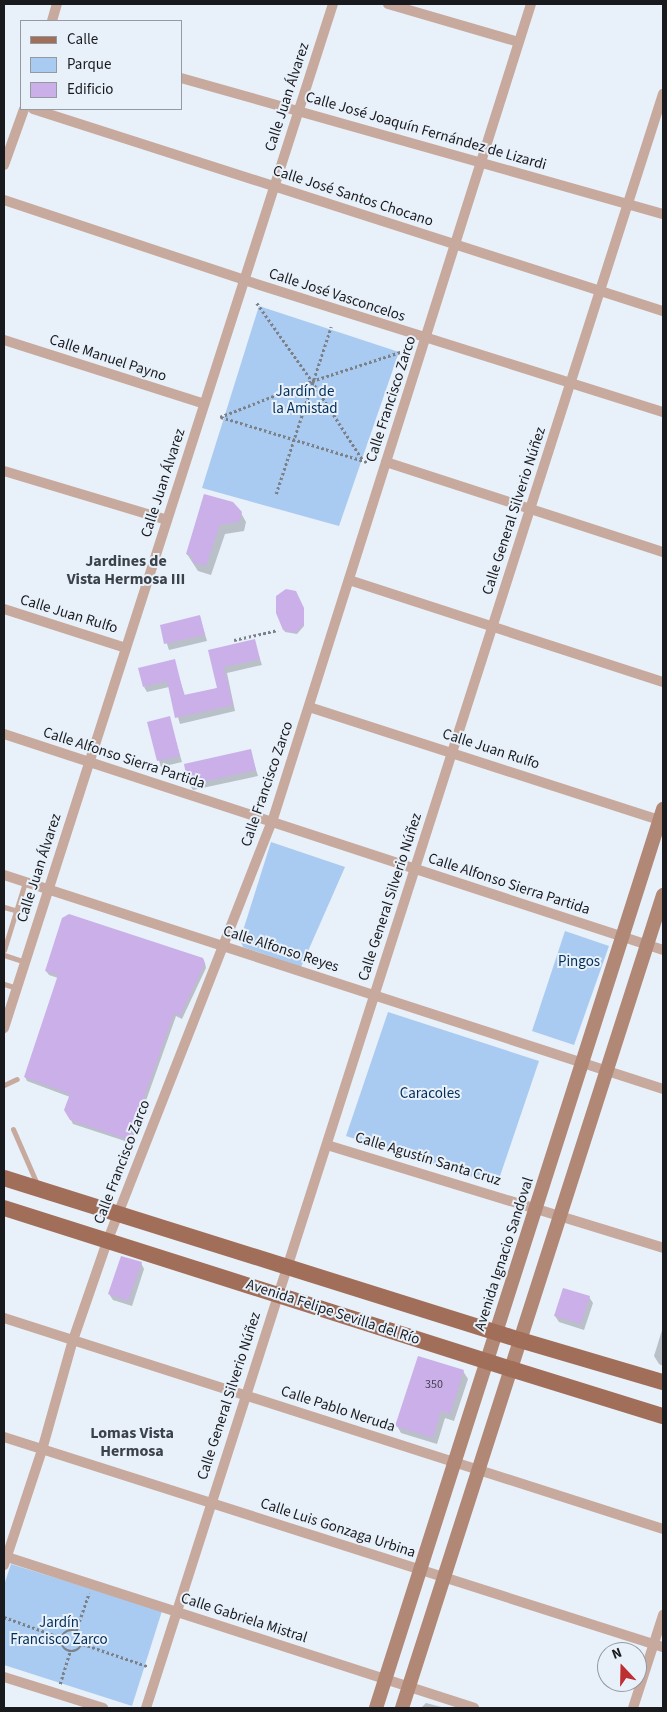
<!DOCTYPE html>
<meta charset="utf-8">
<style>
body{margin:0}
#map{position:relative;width:667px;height:1712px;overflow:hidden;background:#e8f0f9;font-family:"Source Sans 3",sans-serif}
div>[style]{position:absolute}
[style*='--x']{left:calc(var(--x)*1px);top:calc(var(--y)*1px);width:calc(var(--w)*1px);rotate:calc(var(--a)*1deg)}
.green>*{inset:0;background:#aacbf1}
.shadow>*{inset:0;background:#0003}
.building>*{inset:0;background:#caafe9}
.path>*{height:2.5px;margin-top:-1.25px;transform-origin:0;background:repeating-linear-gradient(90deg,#7c8187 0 2.5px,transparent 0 5px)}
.path>.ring{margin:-1.25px;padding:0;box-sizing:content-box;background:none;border:2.5px solid #7c8187;border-radius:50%}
.lane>*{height:5px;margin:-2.5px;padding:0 2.5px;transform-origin:2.5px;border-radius:2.5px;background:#c7a99d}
.street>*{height:10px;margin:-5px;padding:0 5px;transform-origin:5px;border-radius:5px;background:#c7a99d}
.secondary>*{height:14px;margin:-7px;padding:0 7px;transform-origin:7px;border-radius:7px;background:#b18776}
.primary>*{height:16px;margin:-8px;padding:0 8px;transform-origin:8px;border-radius:8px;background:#a16e59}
span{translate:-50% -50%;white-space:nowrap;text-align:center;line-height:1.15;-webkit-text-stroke:4px #e8f0f9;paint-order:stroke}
.number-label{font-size:12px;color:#443f51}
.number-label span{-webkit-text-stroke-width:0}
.street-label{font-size:15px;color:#181a1e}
.park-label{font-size:15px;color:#002e5a}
.neighbourhood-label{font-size:16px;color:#3c4249;font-weight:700}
.frame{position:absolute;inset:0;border:5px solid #181a1e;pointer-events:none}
.legend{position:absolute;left:20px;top:20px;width:162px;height:90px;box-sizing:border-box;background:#e8f0f9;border:1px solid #959aa1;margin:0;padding:6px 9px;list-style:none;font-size:15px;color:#181a1e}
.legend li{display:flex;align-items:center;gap:10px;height:25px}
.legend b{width:25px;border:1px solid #959aa1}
.north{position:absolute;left:597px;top:1642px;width:50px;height:50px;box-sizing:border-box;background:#e8f0f9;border:1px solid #959aa1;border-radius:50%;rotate:339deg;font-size:14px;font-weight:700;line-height:20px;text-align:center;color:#181a1e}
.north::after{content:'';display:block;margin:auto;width:18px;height:22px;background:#be2f32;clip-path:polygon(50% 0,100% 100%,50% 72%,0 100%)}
</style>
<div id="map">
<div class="green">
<div style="clip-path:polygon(259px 306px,399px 352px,339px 526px,202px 488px)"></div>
<div style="clip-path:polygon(271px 842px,345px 867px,301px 967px,243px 947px,240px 940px)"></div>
<div style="clip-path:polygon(565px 931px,609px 946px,574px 1045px,532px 1031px)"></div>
<div style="clip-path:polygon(388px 1012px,539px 1061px,497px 1185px,346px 1136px)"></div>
<div style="clip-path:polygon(11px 1564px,162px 1611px,132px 1706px,4px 1665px,4px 1585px)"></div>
</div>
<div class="shadow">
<div style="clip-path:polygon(204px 495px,241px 513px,246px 522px,244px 531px,225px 534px,211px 575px,198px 571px,187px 554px)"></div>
<div style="clip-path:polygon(304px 610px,304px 626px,297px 634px,285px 632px,284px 630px)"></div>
<div style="clip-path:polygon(200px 617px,207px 641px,169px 650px,161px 626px)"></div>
<div style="clip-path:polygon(254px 641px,262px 665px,227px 673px,235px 711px,180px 724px,169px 687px,147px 692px,144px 687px,174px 661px,185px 696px,218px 688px,210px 651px)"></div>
<div style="clip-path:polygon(169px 718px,182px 762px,161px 767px,148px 723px)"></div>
<div style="clip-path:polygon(250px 751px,258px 776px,193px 790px,189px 784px)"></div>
<div style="clip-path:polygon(205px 963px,206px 968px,182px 1019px,176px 1016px,131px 1143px,73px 1124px,66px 1110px,70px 1097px,27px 1081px,25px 1077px,58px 978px,49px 975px,46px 971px)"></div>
<div style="clip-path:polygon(141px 1263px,144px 1269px,132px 1306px,113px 1300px,109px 1294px)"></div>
<div style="clip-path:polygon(589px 1297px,593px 1303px,584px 1330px,559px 1322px,555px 1316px)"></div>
<div style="clip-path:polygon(663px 1327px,663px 1366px,659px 1364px,654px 1356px)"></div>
<div style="clip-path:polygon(463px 1371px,468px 1379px,454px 1421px,445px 1418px,437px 1444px,401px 1433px,397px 1426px)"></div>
<div style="clip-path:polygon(426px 1703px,445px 1708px,421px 1708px)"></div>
</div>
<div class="building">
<div style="clip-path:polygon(204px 494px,233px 502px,242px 512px,239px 522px,220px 525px,206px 566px,192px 562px,193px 557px,186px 554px)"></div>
<div style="clip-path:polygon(286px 589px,296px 591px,304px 608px,304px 624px,296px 633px,283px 630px,276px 613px,276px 596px)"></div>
<div style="clip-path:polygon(200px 615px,205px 635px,164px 644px,160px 625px)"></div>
<div style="clip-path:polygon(255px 639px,260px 659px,224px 667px,233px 705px,175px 718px,167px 681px,143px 687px,138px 668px,175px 659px,184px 695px,217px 688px,208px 650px)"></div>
<div style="clip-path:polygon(170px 716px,180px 756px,157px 761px,147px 722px)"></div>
<div style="clip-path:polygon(251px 749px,256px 770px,188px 785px,184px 764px)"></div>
<div style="clip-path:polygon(69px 914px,203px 958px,205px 963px,180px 1016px,174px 1013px,129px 1140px,70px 1120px,64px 1110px,70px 1094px,24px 1077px,58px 975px,45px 971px,62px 918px)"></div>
<div style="clip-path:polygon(121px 1256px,142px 1262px,128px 1301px,108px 1294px)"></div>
<div style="clip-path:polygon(563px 1288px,590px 1296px,581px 1324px,554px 1316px)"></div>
<div style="clip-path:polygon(418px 1356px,464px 1370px,450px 1414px,441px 1411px,433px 1438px,395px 1426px)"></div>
</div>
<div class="path">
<div style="--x:257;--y:303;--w:95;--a:54.8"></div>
<div style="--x:312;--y:381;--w:93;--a:57.3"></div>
<div style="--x:220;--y:417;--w:99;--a:-21.4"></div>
<div style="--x:312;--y:381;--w:96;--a:-18.2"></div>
<div style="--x:221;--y:417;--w:153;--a:17.1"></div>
<div style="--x:276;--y:494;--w:176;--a:-71.8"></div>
<div style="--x:234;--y:640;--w:45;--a:-12.8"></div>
<div style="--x:4;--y:1617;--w:62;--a:19.9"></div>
<div class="ring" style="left:61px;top:1630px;width:19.5px;height:19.5px"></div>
<div style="--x:76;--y:1631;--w:40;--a:-71.1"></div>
<div style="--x:83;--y:1644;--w:68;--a:19"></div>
<div style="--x:60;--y:1684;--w:34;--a:-73"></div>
</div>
<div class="lane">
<div style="--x:4;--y:907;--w:15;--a:16"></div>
<div style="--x:4;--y:950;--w:71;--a:-72.8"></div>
<div style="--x:4;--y:955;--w:22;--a:18"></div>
<div style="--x:4;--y:984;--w:14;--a:17"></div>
<div style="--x:4;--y:1085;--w:14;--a:-25"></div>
<div style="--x:13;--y:1129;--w:60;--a:66.4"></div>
</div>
<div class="street">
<div style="--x:388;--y:4;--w:136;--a:16.2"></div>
<div style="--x:52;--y:21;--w:18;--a:-74"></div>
<div style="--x:181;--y:78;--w:501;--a:15.76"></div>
<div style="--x:33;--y:109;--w:662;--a:17.78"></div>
<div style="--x:4;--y:165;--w:59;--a:-70.3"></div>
<div style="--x:4;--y:200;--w:253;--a:18.4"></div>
<div style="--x:244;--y:280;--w:439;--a:17.5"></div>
<div style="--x:4;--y:340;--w:210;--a:17.7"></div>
<div style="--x:386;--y:462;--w:291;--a:18"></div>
<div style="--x:4;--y:471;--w:170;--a:16.7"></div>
<div style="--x:349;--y:580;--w:330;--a:18"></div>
<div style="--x:4;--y:609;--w:128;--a:17.7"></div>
<div style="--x:309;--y:707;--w:372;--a:17.9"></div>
<div style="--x:4;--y:734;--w:693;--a:18.15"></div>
<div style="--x:4;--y:875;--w:693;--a:17.99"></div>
<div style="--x:4;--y:1028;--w:1076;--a:-72.19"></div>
<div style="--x:327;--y:1145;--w:351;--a:17"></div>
<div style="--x:4;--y:1318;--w:692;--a:17.75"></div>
<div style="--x:4;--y:1437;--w:692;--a:17.68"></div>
<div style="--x:4;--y:1556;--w:494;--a:17.9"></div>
<div style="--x:4;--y:1565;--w:121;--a:-71.7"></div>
<div style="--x:42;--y:1450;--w:114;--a:-74.3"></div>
<div style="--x:73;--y:1340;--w:104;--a:-70.9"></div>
<div style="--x:107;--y:1242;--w:451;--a:-68.6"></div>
<div style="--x:272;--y:822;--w:858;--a:-72.43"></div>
<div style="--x:4;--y:1677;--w:104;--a:17.4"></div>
<div style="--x:146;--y:1708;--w:1695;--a:-72.24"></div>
<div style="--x:633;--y:1708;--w:98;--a:-72.1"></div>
</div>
<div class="secondary">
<div style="--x:376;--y:1708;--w:944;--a:-72.29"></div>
<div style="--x:402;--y:1708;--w:854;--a:-72.2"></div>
</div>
<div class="primary">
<div style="--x:4;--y:1178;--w:541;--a:17.43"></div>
<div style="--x:520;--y:1340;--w:149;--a:16.4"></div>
<div style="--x:4;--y:1208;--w:532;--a:17.62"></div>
<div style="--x:511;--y:1369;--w:159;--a:17.2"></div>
</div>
<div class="number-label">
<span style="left:434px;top:1385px">350</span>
</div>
<div class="street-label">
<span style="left:287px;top:97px;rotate:-72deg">Calle Juan Álvarez</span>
<span style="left:426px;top:131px;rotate:16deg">Calle José Joaquín Fernández de Lizardi</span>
<span style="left:353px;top:196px;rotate:18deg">Calle José Santos Chocano</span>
<span style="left:337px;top:295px;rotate:18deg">Calle José Vasconcelos</span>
<span style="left:108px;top:358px;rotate:18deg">Calle Manuel Payno</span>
<span style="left:391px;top:399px;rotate:-72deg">Calle Francisco Zarco</span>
<span style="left:163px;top:483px;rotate:-72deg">Calle Juan Álvarez</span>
<span style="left:514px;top:511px;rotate:-72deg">Calle General Silverio Núñez</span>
<span style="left:69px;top:614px;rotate:17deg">Calle Juan Rulfo</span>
<span style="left:491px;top:749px;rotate:18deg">Calle Juan Rulfo</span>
<span style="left:124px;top:758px;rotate:18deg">Calle Alfonso Sierra Partida</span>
<span style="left:267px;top:784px;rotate:-71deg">Calle Francisco Zarco</span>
<span style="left:39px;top:868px;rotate:-72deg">Calle Juan Álvarez</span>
<span style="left:509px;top:884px;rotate:18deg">Calle Alfonso Sierra Partida</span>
<span style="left:390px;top:897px;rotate:-72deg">Calle General Silverio Núñez</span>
<span style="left:281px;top:949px;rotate:18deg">Calle Alfonso Reyes</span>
<span style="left:428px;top:1159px;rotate:17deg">Calle Agustín Santa Cruz</span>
<span style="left:122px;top:1162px;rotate:-69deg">Calle Francisco Zarco</span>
<span style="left:504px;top:1254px;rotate:-72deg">Avenida Ignacio Sandoval</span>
<span style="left:333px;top:1312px;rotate:18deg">Avenida Felipe Sevilla del Río</span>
<span style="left:229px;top:1396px;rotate:-72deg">Calle General Silverio Núñez</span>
<span style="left:338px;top:1409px;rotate:18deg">Calle Pablo Neruda</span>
<span style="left:338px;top:1528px;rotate:18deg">Calle Luis Gonzaga Urbina</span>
<span style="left:244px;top:1618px;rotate:18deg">Calle Gabriela Mistral</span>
</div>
<div class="park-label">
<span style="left:305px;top:400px">Jardín de<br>la Amistad</span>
<span style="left:579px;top:962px">Pingos</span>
<span style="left:430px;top:1094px">Caracoles</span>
<span style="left:59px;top:1631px">Jardín<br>Francisco Zarco</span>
</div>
<div class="neighbourhood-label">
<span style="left:126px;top:570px">Jardines de<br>Vista Hermosa III</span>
<span style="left:132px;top:1442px">Lomas Vista<br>Hermosa</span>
</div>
<div class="frame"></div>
<ul class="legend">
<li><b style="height:6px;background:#a16e59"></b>Calle</li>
<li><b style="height:14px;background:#aacbf1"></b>Parque</li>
<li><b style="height:14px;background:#caafe9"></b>Edificio</li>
</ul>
<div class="north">N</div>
</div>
